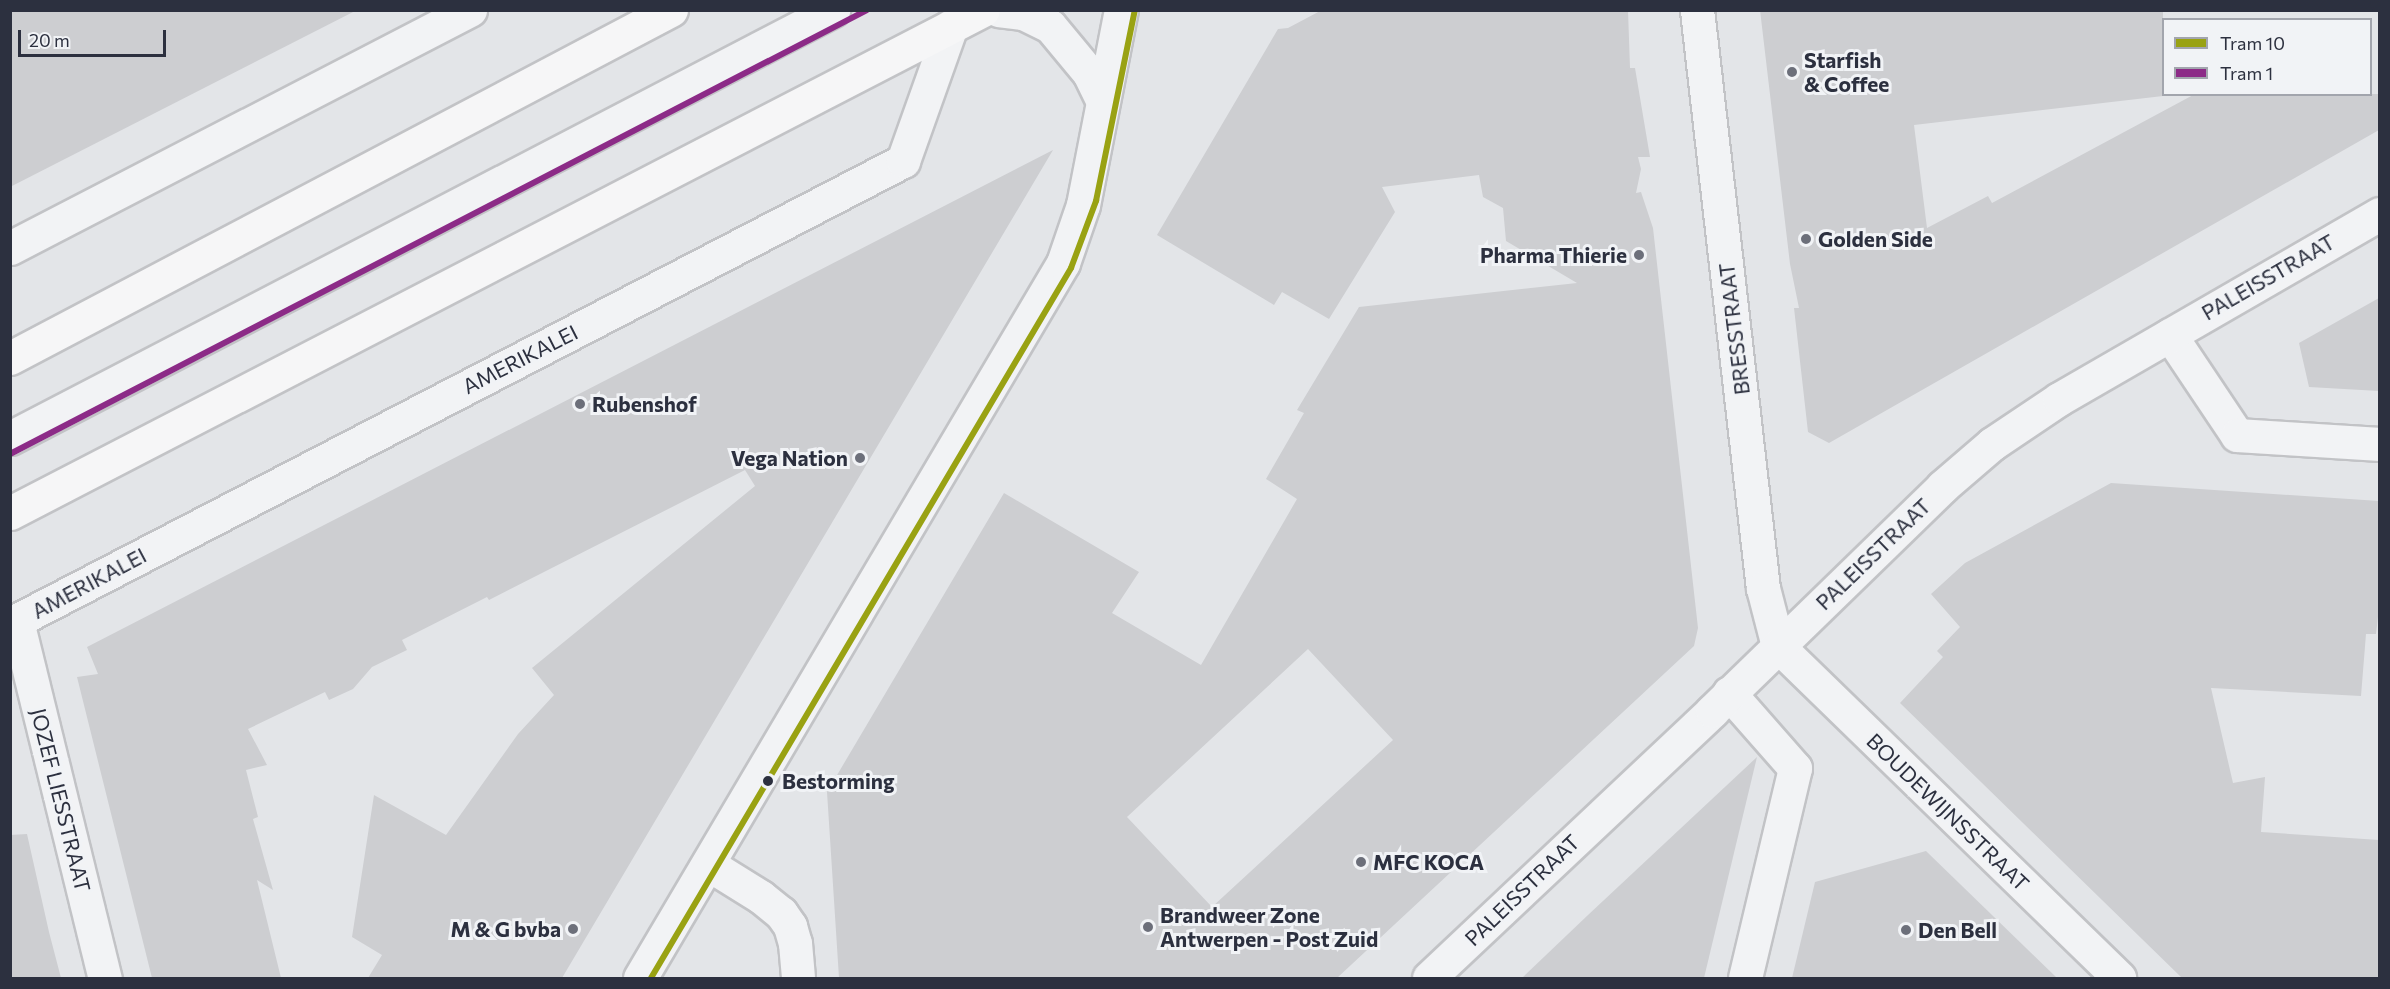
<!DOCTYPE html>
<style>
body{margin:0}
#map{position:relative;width:2390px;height:989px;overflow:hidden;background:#e3e5e8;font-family:Commissioner,sans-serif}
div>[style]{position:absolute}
.building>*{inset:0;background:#cdced1}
.roads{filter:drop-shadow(2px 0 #c2c3c6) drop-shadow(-2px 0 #c2c3c6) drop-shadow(0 2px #c2c3c6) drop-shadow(0 -2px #c2c3c6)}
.minor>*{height:33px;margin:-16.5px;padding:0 16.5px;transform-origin:16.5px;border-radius:16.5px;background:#f2f3f5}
.major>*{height:33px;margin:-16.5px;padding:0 16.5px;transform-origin:16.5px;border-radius:16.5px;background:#f6f6f7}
.tram-1>*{height:6px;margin:-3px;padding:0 3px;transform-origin:3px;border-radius:3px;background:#99a213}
.tram-2>*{height:6px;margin:-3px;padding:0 3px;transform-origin:3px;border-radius:3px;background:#8c2b87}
.dots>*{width:16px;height:16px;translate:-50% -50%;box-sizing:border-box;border:3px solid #f1f3f6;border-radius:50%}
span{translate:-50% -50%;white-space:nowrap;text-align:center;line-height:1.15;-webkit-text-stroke:6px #f1f3f6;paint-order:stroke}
.poi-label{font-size:21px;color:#2c303f;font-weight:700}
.left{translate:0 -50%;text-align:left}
.right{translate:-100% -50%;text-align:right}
.street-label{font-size:21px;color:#2c303f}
.stop-label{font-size:21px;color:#2c303f;font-weight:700}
.frame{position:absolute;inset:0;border:12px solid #2c303f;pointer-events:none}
.legend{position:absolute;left:2162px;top:18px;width:210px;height:78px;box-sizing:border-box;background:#f1f3f6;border:2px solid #a2a5ad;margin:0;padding:8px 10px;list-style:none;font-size:18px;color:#2c303f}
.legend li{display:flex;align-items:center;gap:12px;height:30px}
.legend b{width:30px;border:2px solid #a2a5ad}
.scale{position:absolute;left:18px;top:30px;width:148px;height:27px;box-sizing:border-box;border:3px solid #2c303f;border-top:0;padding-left:8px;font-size:18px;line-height:21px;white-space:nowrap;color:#2c303f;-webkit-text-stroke:4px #f1f3f6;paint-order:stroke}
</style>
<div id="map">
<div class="building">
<div style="clip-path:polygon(10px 10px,357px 10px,10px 187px)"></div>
<div style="clip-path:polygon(evenodd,1322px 10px,1628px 10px,1630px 68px,1635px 68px,1650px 157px,1638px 157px,1641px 169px,1636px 193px,1641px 192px,1653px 228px,1698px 628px,1694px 646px,1337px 978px,839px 978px,827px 792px,1004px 493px,1139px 572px,1112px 613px,1201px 665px,1297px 499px,1266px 479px,1304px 413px,1297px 410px,1359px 307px,1577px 283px,1506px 241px,1503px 208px,1483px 197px,1479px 175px,1382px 187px,1395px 212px,1329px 319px,1282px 292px,1274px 305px,1157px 235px,1278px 29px,1288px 28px,1322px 10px,1308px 649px,1393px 740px,1212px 907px,1127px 817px,1308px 649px)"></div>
<div style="clip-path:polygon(1760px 10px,2163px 10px,2163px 96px,1914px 125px,1927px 228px,1988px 196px,1992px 203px,2195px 94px,2379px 94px,2379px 130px,1829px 443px,1808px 432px,1794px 308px,1799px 308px,1790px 264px)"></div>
<div style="clip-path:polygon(1053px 150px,562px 978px,368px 978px,382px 955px,352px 937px,374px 795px,446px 835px,518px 734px,554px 695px,532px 668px,755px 486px,745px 470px,489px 600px,487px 597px,402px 640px,407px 650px,372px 667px,353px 689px,329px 700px,325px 692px,248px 729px,267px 765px,246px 770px,258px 817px,253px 819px,273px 890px,257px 880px,281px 978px,152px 978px,77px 677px,98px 674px,87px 647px)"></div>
<div style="clip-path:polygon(2379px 298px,2379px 391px,2309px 387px,2299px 343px)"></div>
<div style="clip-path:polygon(2111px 483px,2379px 501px,2379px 608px,2376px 634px,2366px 634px,2361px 696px,2211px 688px,2233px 783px,2265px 777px,2261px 832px,2379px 840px,2379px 978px,2182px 978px,1900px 703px,1943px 657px,1937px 651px,1960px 627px,1931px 594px,1965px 563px)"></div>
<div style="clip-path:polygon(1757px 757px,1704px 978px,1522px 978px,1588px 915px)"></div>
<div style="clip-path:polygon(27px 834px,49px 932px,61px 978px,10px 978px,10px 835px)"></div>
<div style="clip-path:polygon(1926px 851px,2057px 978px,1792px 978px,1815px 882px)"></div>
</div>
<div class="roads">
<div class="minor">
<div style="left:998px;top:10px;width:25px;rotate:7deg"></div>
<div style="left:1023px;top:13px;width:30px;rotate:26deg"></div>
<div style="left:1050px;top:26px;width:61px;rotate:50.3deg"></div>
<div style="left:1089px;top:73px;width:30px;rotate:64deg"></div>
<div style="left:1697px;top:10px;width:582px;rotate:83.49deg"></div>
<div style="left:1763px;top:588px;width:60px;rotate:75.5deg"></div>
<div style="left:10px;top:248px;width:518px;rotate:-27.36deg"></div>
<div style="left:2170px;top:335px;width:120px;rotate:56.2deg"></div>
<div style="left:2237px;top:435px;width:143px;rotate:3.6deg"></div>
<div style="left:10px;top:438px;width:928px;rotate:-27.48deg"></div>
<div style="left:17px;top:621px;width:368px;rotate:76.2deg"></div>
<div style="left:10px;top:624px;width:1006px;rotate:-27.41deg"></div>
<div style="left:903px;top:161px;width:143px;rotate:-70.4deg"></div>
<div style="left:1778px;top:646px;width:476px;rotate:44.2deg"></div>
<div style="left:1729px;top:693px;width:100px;rotate:48.7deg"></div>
<div style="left:1795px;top:768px;width:216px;rotate:103.4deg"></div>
<div style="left:708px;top:864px;width:62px;rotate:31.9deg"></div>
<div style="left:761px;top:897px;width:26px;rotate:39deg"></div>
<div style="left:781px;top:913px;width:16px;rotate:55deg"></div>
<div style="left:790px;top:926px;width:18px;rotate:74deg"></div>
<div style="left:795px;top:943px;width:35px;rotate:85deg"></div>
<div style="left:640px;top:978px;width:831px;rotate:-59.39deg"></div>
<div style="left:1063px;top:263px;width:61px;rotate:-71deg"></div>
<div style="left:1083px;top:205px;width:199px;rotate:-79deg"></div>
<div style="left:1429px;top:978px;width:389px;rotate:-43.3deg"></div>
<div style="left:1712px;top:711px;width:321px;rotate:-44.2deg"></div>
<div style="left:1942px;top:487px;width:66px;rotate:-40.7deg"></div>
<div style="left:1992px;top:444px;width:81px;rotate:-33.9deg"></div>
<div style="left:2059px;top:399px;width:370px;rotate:-30deg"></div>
</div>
<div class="major">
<div style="left:10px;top:358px;width:747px;rotate:-27.77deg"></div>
<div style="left:10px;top:513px;width:1095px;rotate:-27.34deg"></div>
</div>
</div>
<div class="tram-1">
<div style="left:651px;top:978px;width:825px;rotate:-59.39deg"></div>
<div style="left:1071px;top:268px;width:72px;rotate:-69.5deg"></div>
<div style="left:1096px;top:201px;width:195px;rotate:-78.5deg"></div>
</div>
<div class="tram-2">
<div style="left:10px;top:454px;width:965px;rotate:-27.39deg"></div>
</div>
<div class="dots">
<div style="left:1792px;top:72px;background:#6c6f7a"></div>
<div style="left:1806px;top:239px;background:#6c6f7a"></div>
<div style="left:1639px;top:255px;background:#6c6f7a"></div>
<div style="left:580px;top:404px;background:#6c6f7a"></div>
<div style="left:860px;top:458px;background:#6c6f7a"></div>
<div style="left:768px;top:781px;background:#2c303f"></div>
<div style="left:1361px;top:862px;background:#6c6f7a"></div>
<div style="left:1148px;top:927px;background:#6c6f7a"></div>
<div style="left:573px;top:929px;background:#6c6f7a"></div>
<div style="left:1906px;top:930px;background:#6c6f7a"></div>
</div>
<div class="poi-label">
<span class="left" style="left:1804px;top:72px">Starfish<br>&amp; Coffee</span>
<span class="left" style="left:1818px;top:239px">Golden Side</span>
<span class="right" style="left:1627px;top:255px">Pharma Thierie</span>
<span class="left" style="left:592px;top:404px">Rubenshof</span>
<span class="right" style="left:848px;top:458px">Vega Nation</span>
<span class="left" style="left:1373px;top:862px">MFC KOCA</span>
<span class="left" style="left:1160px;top:927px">Brandweer Zone<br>Antwerpen - Post Zuid</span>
<span class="right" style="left:561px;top:929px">M &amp; G bvba</span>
<span class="left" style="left:1918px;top:930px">Den Bell</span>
</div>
<div class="street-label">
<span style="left:2268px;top:277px;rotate:-30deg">PALEISSTRAAT</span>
<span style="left:1734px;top:329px;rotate:-97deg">BRESSTRAAT</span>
<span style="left:520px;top:359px;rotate:-27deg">AMERIKALEI</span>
<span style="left:1873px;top:554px;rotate:-44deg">PALEISSTRAAT</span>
<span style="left:89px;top:583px;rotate:-28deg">AMERIKALEI</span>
<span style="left:61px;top:800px;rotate:76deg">JOZEF LIESSTRAAT</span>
<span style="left:1948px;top:812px;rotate:44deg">BOUDEWIJNSSTRAAT</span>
<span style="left:1522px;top:890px;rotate:-44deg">PALEISSTRAAT</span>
</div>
<div class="stop-label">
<span class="left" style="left:782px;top:781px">Bestorming</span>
</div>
<div class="frame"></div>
<ul class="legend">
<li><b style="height:8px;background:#99a213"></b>Tram 10</li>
<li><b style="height:8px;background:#8c2b87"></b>Tram 1</li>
</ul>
<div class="scale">20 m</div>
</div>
